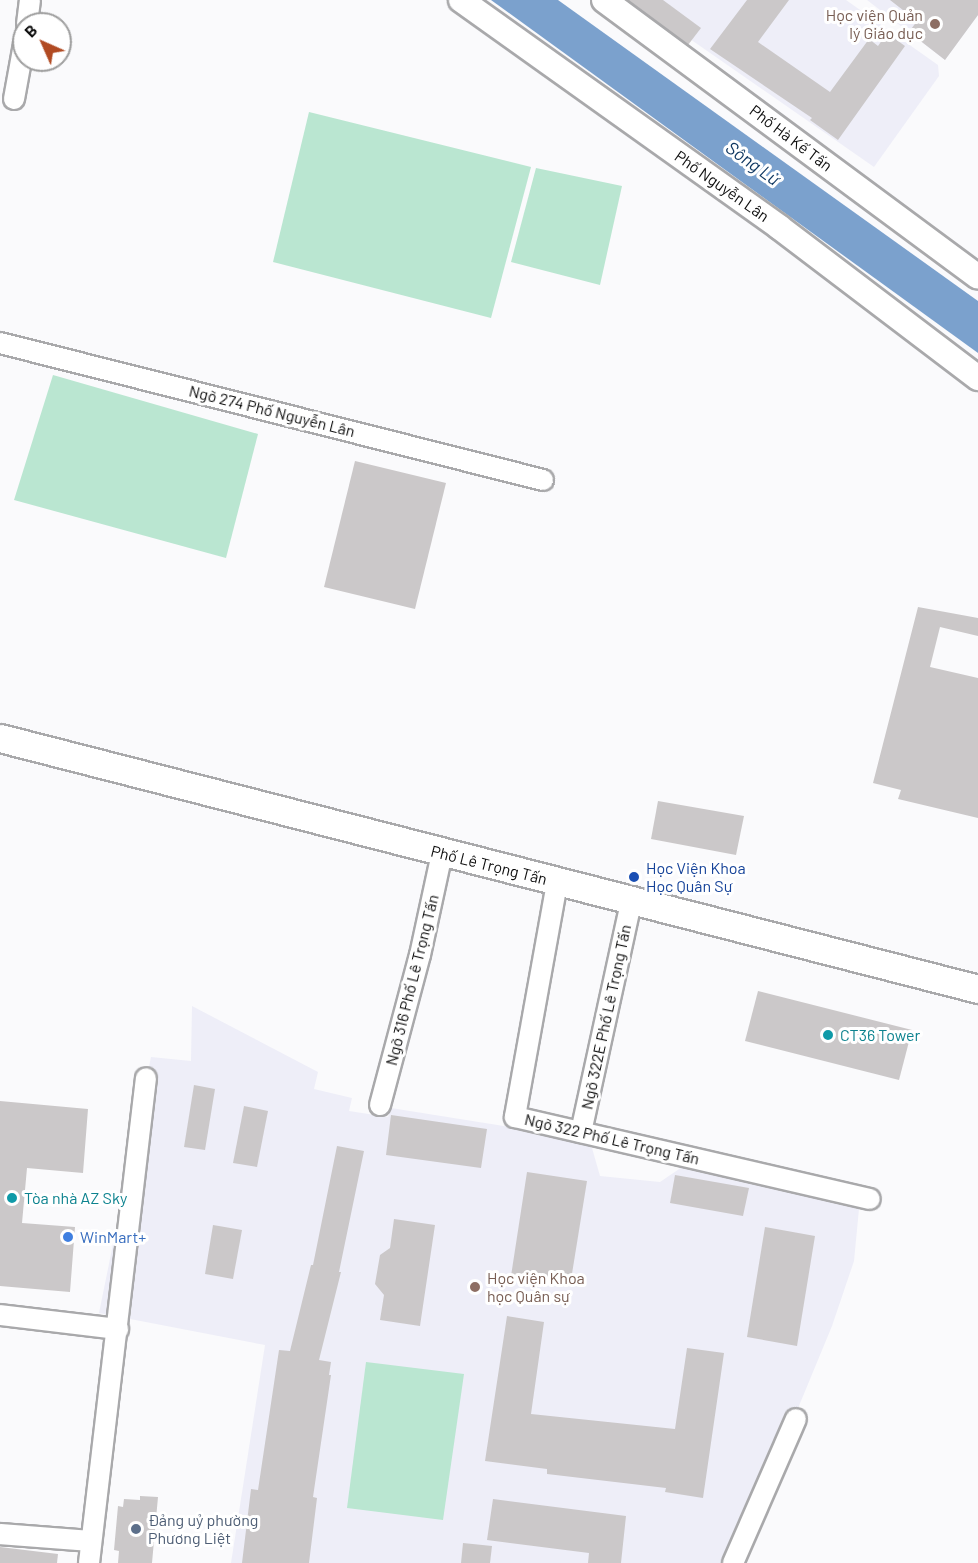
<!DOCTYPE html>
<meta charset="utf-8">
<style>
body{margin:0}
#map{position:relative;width:978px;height:1563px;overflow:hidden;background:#fafafc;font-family:Barlow,sans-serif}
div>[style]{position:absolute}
.built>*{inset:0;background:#eeeef8}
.green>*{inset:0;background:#bae6d1}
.water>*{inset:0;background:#7ba1cd}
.building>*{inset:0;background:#cbc8c9}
.roads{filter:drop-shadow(2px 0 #a9a9ab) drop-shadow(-2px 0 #a9a9ab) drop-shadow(0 2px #a9a9ab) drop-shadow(0 -2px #a9a9ab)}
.minor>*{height:20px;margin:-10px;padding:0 10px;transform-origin:10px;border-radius:10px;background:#fff}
.tertiary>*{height:24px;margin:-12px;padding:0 12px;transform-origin:12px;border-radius:12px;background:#fff}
.secondary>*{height:27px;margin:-13.5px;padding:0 13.5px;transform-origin:13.5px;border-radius:13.5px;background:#fff}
.dots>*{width:16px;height:16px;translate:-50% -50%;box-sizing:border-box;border:3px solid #fff;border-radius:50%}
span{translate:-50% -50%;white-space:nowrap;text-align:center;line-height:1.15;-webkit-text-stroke:6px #fff;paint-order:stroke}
.education-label{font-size:16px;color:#785e54}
.right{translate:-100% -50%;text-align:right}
.left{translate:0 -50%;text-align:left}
.street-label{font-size:16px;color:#0d0d0d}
.transit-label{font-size:16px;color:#164399}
.culture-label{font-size:16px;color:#0d838f}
.shop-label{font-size:16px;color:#366cbe}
.service-label{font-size:16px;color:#4e5e75}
.water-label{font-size:18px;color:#0f3761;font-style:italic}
.north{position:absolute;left:12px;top:12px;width:60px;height:60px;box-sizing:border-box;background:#fff;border:2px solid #9e9e9e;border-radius:50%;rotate:315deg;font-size:16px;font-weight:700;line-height:24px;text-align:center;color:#0d0d0d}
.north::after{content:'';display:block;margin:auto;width:21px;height:27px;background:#b14a22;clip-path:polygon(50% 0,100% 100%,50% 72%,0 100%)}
</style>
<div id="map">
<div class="built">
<div style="clip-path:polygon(634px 0,846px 0,938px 65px,939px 76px,874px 167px)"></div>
<div style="clip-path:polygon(867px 0,978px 0,978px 15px,945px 60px)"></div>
<div style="clip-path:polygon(192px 1006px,318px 1072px,314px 1089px,352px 1098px,349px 1111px,388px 1117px,391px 1108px,578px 1138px,592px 1148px,600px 1176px,660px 1182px,685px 1165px,859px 1209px,854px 1261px,832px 1326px,734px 1563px,231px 1563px,265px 1345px,99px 1313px,151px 1057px,191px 1061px)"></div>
</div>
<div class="green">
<div style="clip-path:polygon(309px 112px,531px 167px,491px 318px,273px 262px)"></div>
<div style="clip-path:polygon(536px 168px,622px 186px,600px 285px,511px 262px)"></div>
<div style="clip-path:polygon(53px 375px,258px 434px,226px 558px,14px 500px)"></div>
<div style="clip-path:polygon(366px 1362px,464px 1374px,443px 1520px,347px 1508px)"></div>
</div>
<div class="water">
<div style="clip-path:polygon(491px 0,558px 0,978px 301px,978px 353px)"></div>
</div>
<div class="building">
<div style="clip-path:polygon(628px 0,663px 0,701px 28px,688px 45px)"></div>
<div style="clip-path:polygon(747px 0,789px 0,758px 42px,830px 92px,869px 39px,878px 46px,887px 33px,905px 46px,838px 140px,810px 120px,812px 118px,710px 49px)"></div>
<div style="clip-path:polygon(890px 0,978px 0,978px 15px,945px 60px,909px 32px,917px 21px)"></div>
<div style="clip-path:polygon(355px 461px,446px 483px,415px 609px,324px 587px)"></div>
<div style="clip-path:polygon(918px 607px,978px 618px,978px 636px,940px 627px,930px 667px,978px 678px,978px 818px,898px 799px,901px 790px,873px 783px)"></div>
<div style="clip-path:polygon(658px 801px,744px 816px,736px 855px,651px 839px)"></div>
<div style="clip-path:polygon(758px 991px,912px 1030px,899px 1080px,745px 1041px)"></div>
<div style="clip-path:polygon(194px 1085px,215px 1089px,205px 1150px,184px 1147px)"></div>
<div style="clip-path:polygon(0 1101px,88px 1109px,83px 1173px,27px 1168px,22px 1223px,75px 1227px,70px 1292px,0 1286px)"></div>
<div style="clip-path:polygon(244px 1106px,268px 1111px,257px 1167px,233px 1163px)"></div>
<div style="clip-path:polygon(391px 1115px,487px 1129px,481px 1168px,386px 1155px)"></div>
<div style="clip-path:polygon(337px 1146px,364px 1151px,339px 1272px,341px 1272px,319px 1360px,331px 1362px,329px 1375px,331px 1375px,313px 1497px,317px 1498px,309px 1563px,242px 1563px,251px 1489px,258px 1490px,279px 1350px,290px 1351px,311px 1265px,313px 1265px)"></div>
<div style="clip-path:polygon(527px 1172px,587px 1181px,570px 1286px,511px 1276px)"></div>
<div style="clip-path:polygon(675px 1175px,749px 1188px,743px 1216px,670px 1203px)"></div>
<div style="clip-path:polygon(394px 1219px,435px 1225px,420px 1326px,380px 1320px,384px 1295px,375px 1284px,380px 1255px,390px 1248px)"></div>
<div style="clip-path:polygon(213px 1225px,242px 1230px,233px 1279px,205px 1274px)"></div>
<div style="clip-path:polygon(765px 1227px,815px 1236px,797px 1346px,747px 1337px)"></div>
<div style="clip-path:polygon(507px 1316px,544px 1322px,531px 1414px,675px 1429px,687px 1348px,724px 1353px,703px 1498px,665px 1492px,666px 1488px,547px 1474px,547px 1469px,485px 1461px)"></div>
<div style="clip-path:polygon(140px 1496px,158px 1497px,152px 1563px,118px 1563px,119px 1551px,114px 1550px,118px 1506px,123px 1507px,124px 1499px,140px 1500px)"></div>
<div style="clip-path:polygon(493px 1499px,626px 1516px,621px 1563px,588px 1563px,589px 1553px,487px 1540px)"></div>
<div style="clip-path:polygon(463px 1543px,492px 1546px,490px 1563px,461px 1563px)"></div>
<div style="clip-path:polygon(0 1547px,58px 1554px,57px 1563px,0 1563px)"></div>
</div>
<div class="roads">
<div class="minor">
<div style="left:27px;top:24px;width:24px;rotate:-83deg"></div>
<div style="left:14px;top:99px;width:56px;rotate:-79.7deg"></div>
<div style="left:0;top:343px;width:560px;rotate:14.16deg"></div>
<div style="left:557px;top:883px;width:238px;rotate:100.2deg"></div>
<div style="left:515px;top:1117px;width:364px;rotate:13deg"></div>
<div style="left:380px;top:1105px;width:155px;rotate:-75.1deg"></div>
<div style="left:420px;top:955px;width:104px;rotate:-77.8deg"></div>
<div style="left:581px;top:1132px;width:235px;rotate:-77.7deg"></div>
<div style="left:0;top:1315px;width:119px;rotate:6.8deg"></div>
<div style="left:0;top:1534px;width:91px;rotate:4.4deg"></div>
<div style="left:89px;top:1563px;width:488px;rotate:-83.3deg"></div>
<div style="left:733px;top:1563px;width:157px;rotate:-66.4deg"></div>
</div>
<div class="tertiary">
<div style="left:461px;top:0;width:391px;rotate:35.5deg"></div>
<div style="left:779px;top:227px;width:250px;rotate:37.2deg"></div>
<div style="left:604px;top:0;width:465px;rotate:36.5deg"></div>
</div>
<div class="secondary">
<div style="left:0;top:738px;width:1010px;rotate:14.39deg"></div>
</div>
</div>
<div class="dots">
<div style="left:935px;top:24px;background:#8d6e63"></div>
<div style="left:634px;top:877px;background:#1a4fb4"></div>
<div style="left:828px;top:1035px;background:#0f9aa8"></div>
<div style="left:12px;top:1198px;background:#0f9aa8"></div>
<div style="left:68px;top:1237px;background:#3f7fe0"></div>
<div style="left:475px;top:1287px;background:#8d6e63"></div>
<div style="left:136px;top:1529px;background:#5c6f8a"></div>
</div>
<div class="education-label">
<span class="right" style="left:923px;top:24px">Học viện Quản<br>lý Giáo dục</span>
<span class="left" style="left:487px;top:1287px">Học viện Khoa<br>học Quân sự</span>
</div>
<div class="street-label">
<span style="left:791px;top:138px;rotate:37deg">Phố Hà Kế Tấn</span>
<span style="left:722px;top:186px;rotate:35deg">Phố Nguyễn Lân</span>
<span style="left:272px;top:411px;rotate:14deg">Ngõ 274 Phố Nguyễn Lân</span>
<span style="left:489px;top:865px;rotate:14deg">Phố Lê Trọng Tấn</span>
<span style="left:412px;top:980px;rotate:-76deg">Ngõ 316 Phố Lê Trọng Tấn</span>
<span style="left:606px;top:1017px;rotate:-78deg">Ngõ 322E Phố Lê Trọng Tấn</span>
<span style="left:612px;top:1139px;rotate:13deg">Ngõ 322 Phố Lê Trọng Tấn</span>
</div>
<div class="transit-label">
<span class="left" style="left:646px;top:877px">Học Viện Khoa<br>Học Quân Sự</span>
</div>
<div class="culture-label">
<span class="left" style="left:840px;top:1035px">CT36 Tower</span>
<span class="left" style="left:24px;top:1198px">Tòa nhà AZ Sky</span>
</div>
<div class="shop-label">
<span class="left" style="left:80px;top:1237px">WinMart+</span>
</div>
<div class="service-label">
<span class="left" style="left:148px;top:1529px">Đảng uỷ phường<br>Phương Liệt</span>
</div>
<div class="water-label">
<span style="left:753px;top:163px;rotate:36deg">Sông Lừ</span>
</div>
<div class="north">B</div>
</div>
